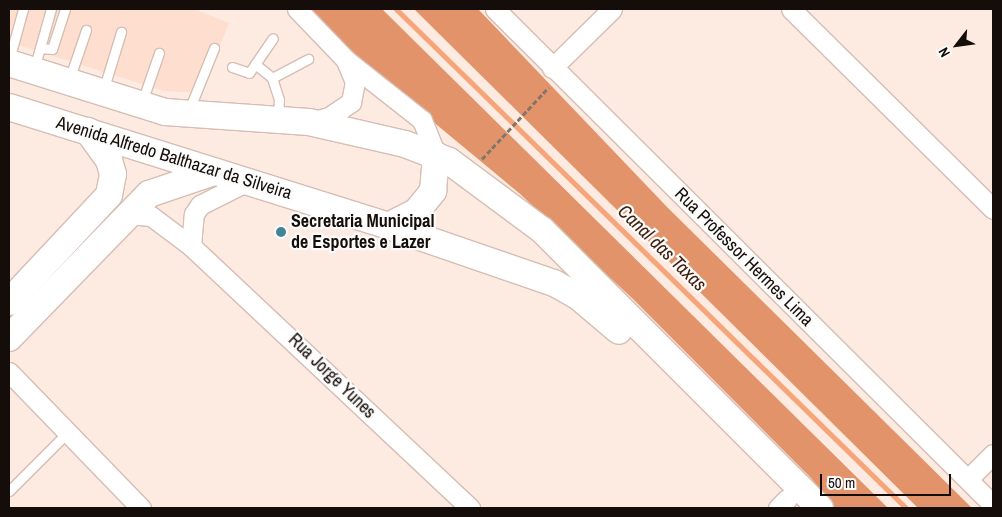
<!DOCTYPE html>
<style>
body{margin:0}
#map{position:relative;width:1002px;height:517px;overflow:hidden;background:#fdeae0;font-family:"Archivo Narrow",sans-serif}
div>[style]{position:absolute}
.built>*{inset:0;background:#fedecf}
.forest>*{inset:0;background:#e29369}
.stream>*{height:5px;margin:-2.5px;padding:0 2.5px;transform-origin:2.5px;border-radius:2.5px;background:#f6a57a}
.path>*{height:3px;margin-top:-1.5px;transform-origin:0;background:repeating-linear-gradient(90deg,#82756e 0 5px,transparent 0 7.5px)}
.roads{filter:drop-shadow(1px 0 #d5beb3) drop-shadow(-1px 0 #d5beb3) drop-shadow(0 1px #d5beb3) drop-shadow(0 -1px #d5beb3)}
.lane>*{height:9px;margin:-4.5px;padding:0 4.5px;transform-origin:4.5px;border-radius:4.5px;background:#fff}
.street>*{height:19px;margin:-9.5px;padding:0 9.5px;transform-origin:9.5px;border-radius:9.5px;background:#fff}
.secondary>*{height:26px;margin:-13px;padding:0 13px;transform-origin:13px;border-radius:13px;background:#fff}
.dots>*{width:14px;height:14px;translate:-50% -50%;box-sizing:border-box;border:2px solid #fbfbfb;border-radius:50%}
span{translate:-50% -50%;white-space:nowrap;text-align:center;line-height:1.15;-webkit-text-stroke:4.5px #fbfbfb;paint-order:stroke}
.street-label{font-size:18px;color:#150d09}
.poi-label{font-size:18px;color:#150d09;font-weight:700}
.left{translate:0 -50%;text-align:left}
.water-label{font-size:19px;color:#40210f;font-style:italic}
.frame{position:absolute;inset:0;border:10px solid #150d09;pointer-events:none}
.north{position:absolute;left:932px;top:20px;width:50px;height:50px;-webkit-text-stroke:4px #fbfbfb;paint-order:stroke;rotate:240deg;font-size:14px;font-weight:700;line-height:20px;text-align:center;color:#150d09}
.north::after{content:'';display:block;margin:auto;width:18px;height:22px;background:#150d09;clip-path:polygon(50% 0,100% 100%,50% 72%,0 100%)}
.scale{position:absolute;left:820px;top:474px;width:131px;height:22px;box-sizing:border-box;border:2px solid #150d09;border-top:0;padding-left:6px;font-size:15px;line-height:18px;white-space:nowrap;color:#150d09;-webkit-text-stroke:4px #fbfbfb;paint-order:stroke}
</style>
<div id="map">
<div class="built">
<div style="clip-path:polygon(9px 9px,194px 9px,229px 23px,201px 93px,164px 91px,9px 42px)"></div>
</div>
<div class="forest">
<div style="clip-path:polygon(310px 9px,382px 9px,888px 508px,835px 508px,811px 478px,633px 299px,519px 193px,355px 57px)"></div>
<div style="clip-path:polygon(414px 9px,478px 9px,668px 208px,972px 508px,918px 508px)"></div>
</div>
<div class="stream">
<div style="left:396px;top:9px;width:714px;rotate:44.38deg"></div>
</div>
<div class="path">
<div style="left:482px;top:159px;width:98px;rotate:-47.1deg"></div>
</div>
<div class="roads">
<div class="lane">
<div style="left:40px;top:48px;width:12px;rotate:5deg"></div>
<div style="left:52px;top:49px;width:42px;rotate:-72deg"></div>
<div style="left:9px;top:60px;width:53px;rotate:-74.6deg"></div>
<div style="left:255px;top:64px;width:22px;rotate:39deg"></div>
<div style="left:272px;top:78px;width:22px;rotate:72deg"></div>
<div style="left:279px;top:99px;width:18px;rotate:93deg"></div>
<div style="left:232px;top:67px;width:18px;rotate:19deg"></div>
<div style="left:249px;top:73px;width:42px;rotate:-55.6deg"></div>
<div style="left:34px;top:69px;width:62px;rotate:-74.2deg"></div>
<div style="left:272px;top:78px;width:41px;rotate:-27.8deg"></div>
<div style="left:69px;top:80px;width:53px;rotate:-71.2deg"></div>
<div style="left:103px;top:91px;width:62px;rotate:-73deg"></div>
<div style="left:142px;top:102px;width:52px;rotate:-70.9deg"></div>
<div style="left:189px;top:110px;width:67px;rotate:-68deg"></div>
<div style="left:9px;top:491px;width:82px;rotate:-45deg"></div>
</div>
<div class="street">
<div style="left:297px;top:9px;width:71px;rotate:46.1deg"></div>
<div style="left:346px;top:60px;width:97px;rotate:38.3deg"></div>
<div style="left:422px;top:120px;width:38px;rotate:68deg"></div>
<div style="left:495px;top:9px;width:703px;rotate:44.88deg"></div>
<div style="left:791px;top:9px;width:284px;rotate:44.7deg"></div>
<div style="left:552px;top:68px;width:84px;rotate:-44.5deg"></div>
<div style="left:311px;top:122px;width:19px;rotate:-16deg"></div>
<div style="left:329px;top:117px;width:27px;rotate:-34deg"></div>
<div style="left:351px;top:102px;width:20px;rotate:-79deg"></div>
<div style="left:355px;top:82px;width:23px;rotate:-113deg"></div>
<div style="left:128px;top:214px;width:23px;rotate:5deg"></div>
<div style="left:151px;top:216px;width:50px;rotate:36.9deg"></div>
<div style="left:191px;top:246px;width:383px;rotate:43.2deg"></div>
<div style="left:191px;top:246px;width:32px;rotate:-85deg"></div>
<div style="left:194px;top:214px;width:11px;rotate:-56deg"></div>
<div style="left:200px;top:205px;width:54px;rotate:-26.6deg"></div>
<div style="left:9px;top:372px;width:190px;rotate:45.9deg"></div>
<div style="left:968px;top:479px;width:35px;rotate:-45deg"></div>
<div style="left:778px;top:508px;width:13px;rotate:-45deg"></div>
</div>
<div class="secondary">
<div style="left:9px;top:63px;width:164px;rotate:17.4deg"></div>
<div style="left:165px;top:112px;width:144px;rotate:4deg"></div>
<div style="left:309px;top:122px;width:98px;rotate:12.9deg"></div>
<div style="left:405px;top:144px;width:47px;rotate:21.1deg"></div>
<div style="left:449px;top:161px;width:116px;rotate:36.6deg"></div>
<div style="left:542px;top:230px;width:393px;rotate:45deg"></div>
<div style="left:9px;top:107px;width:397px;rotate:17.4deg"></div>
<div style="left:388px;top:226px;width:176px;rotate:19deg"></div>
<div style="left:554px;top:283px;width:29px;rotate:29deg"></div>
<div style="left:579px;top:297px;width:52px;rotate:40.4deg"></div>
<div style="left:388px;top:226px;width:33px;rotate:-27deg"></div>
<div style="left:417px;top:211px;width:26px;rotate:-51deg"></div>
<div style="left:433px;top:191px;width:36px;rotate:-85deg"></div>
<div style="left:9px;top:302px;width:146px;rotate:-46.9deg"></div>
<div style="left:109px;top:195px;width:21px;rotate:-79deg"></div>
<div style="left:113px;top:174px;width:15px;rotate:-106deg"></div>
<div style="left:109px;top:160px;width:36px;rotate:-126deg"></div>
<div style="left:9px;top:338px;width:201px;rotate:-45.8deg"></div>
<div style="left:149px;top:194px;width:69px;rotate:-18.7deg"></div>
</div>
</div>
<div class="dots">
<div style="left:281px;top:232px;background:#448398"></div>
</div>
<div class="street-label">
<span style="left:174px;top:158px;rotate:17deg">Avenida Alfredo Balthazar da Silveira</span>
<span style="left:744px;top:257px;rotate:45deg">Rua Professor Hermes Lima</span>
<span style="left:332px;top:376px;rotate:44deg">Rua Jorge Yunes</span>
</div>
<div class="poi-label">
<span class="left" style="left:291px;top:232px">Secretaria Municipal<br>de Esportes e Lazer</span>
</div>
<div class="water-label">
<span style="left:662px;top:248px;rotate:44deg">Canal das Taxas</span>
</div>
<div class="frame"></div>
<div class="north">N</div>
<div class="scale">50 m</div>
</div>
